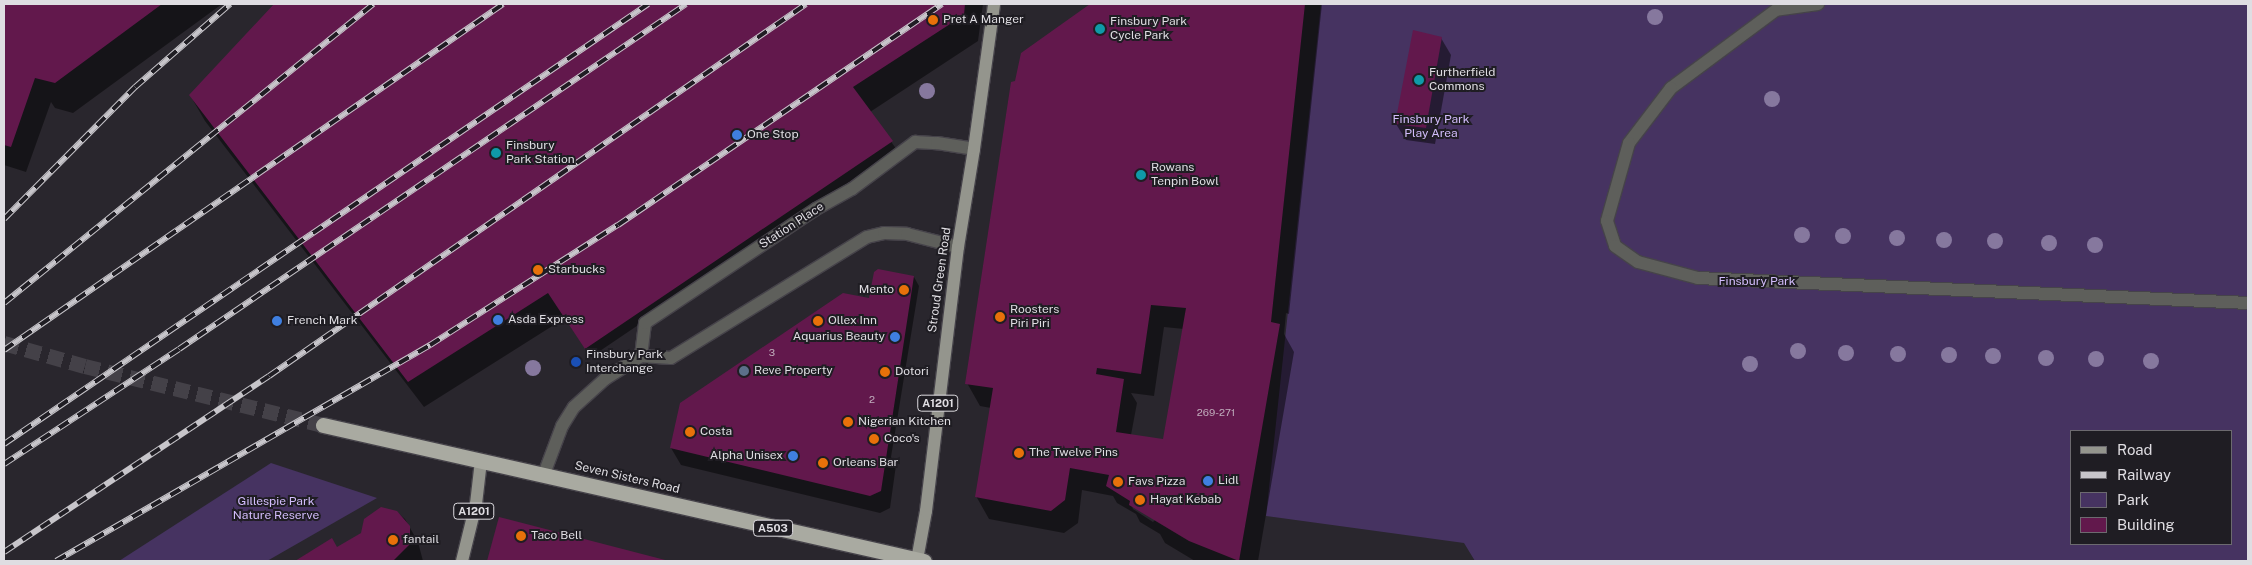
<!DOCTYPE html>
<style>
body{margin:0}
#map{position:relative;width:2252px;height:565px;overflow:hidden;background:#29262d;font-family:"Public Sans",sans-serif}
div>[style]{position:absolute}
.green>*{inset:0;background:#463361}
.shadow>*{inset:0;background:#0007}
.building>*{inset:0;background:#62184c}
.highway-tunnel>*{height:15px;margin-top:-7.5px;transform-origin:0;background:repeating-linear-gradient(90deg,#444148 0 15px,transparent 0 23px)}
.roads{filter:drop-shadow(1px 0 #46434a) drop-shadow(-1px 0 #46434a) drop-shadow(0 1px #46434a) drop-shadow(0 -1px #46434a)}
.minor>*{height:12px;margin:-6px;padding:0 6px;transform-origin:6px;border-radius:6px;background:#5e5f5b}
.major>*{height:12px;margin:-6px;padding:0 6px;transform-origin:6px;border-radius:6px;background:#94958d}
.highway>*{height:15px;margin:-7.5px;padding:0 7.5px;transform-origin:7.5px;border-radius:7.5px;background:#a9aaa1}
.rail>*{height:5.5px;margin-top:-2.75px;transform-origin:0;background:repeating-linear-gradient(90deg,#1f1d23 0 11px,#c7c5ca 0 22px);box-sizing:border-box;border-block:1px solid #c7c5ca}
.trees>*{width:16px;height:16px;margin:-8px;border-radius:50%;background:#86789e}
.dots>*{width:14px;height:14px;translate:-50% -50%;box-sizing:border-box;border:2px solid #1f1d23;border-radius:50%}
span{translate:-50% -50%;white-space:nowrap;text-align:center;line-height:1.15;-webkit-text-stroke:4px #1f1d23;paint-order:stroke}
.number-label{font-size:10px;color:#c0acbc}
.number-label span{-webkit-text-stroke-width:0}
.shield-label span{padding:1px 4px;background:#1f1d23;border:1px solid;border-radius:4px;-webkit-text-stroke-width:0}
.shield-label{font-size:11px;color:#dfdde2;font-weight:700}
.poi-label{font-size:12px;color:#dfdde2}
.left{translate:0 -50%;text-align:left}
.right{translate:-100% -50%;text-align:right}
.park-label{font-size:12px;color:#d2bcfb}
.street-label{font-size:12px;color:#dfdde2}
.frame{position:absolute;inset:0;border:5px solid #dfdde2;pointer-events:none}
.legend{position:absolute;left:2070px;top:430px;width:162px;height:115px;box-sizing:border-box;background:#1f1d23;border:1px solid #6c6a6f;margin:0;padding:6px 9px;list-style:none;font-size:15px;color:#dfdde2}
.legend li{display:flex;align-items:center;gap:10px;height:25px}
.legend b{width:25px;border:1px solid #6c6a6f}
</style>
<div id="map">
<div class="green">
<div style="clip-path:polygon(evenodd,1321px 4px,2248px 4px,2248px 561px,1475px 561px,1464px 543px,1266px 516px,1321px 4px,2071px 431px,2231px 431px,2231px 544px,2071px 544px,2071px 431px)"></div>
<div style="clip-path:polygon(271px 463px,377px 498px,267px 561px,119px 561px)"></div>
</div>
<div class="shadow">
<div style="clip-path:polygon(4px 4px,222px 4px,73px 113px,55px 108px,51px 102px,26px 172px,4px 165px)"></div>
<div style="clip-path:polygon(276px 4px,983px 4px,978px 41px,870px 112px,897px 150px,591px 357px,565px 318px,424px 407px,205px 121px,190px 95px)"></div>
<div style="clip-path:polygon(evenodd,1092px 4px,1322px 4px,1289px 314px,1286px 313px,1284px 334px,1294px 352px,1258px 561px,1195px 561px,1165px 543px,1160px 534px,1140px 522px,1136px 514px,1117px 503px,1113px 496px,1082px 490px,1078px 523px,1064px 533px,989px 519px,976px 496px,991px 408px,980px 406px,967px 383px,1022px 54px,1092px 4px,1164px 327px,1184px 329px,1164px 440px,1131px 435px,1137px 403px,1131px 393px,1154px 396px,1164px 327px,1092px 4px,1131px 504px,1155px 520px,1153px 522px,1133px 509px,1131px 504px)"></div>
<div style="clip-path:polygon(1441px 38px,1451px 55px,1435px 144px,1406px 140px,1396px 124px)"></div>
<div style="clip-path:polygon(914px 277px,919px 286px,891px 457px,896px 465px,890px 508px,880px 513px,681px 465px,671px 448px,870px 300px)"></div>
<div style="clip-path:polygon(397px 512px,405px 519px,418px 542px,423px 561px,298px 561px,308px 553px,337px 548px)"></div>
<div style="clip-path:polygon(500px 518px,665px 561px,489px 561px)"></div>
</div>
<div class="building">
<div style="clip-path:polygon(4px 4px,162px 4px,55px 83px,35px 78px,11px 147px,4px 145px)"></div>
<div style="clip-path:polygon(274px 4px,965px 4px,964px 15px,853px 87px,893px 141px,585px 349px,548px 293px,408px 382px,189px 95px)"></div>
<div style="clip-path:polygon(evenodd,1090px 4px,1305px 4px,1271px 322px,1280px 324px,1239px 561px,1189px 541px,1129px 505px,1130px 501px,1106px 486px,1109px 475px,1070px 468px,1065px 500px,1051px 511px,975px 497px,993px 388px,965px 384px,1011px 82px,1015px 81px,1021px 53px,1090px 4px,1151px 305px,1186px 308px,1163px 439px,1116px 432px,1124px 379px,1096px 374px,1097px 368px,1141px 374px,1151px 305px)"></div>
<div style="clip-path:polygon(1413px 30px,1442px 37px,1426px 128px,1395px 124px)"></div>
<div style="clip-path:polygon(878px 269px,914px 276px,881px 491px,870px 496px,670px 448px,680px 403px,843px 293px,869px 298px,874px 272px)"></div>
<div style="clip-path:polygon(381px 507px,397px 511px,410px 526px,410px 544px,393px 561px,295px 561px,332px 538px,337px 547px,361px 533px,364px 519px)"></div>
<div style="clip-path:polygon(499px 517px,669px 561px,487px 561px)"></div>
</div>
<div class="highway-tunnel">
<div style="left:4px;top:343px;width:84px;rotate:15.9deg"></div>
<div style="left:85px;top:366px;width:245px;rotate:13.9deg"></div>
</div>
<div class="roads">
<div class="minor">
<div style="left:1818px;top:4px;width:42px;rotate:171.9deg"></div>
<div style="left:1776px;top:10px;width:131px;rotate:143.4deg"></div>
<div style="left:1671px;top:88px;width:69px;rotate:127.4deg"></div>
<div style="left:1629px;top:143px;width:81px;rotate:105.8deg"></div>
<div style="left:1607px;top:221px;width:26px;rotate:72deg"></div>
<div style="left:1615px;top:246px;width:28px;rotate:35deg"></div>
<div style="left:1638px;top:262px;width:62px;rotate:14.9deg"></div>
<div style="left:1698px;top:278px;width:551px;rotate:2.6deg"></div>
<div style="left:641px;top:356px;width:33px;rotate:-83deg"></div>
<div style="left:645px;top:323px;width:206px;rotate:-33.7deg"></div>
<div style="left:816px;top:209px;width:41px;rotate:-29.1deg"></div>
<div style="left:852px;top:189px;width:79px;rotate:-36.7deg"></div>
<div style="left:915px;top:142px;width:22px;rotate:3deg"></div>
<div style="left:937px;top:143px;width:37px;rotate:9deg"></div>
<div style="left:544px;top:474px;width:51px;rotate:-69.4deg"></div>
<div style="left:562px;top:426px;width:22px;rotate:-58deg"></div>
<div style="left:574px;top:407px;width:42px;rotate:-42.1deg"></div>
<div style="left:605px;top:379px;width:43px;rotate:-32.6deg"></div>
<div style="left:641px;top:356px;width:30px;rotate:4deg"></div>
<div style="left:671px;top:358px;width:230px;rotate:-31.7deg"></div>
<div style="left:867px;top:237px;width:17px;rotate:-13deg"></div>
<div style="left:884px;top:233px;width:23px;rotate:2deg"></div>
<div style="left:907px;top:234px;width:53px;rotate:14.3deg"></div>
</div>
<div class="major">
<div style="left:917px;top:560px;width:50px;rotate:-79.6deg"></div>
<div style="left:926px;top:511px;width:266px;rotate:-83.1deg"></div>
<div style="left:958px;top:247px;width:99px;rotate:-80.7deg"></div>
<div style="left:974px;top:149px;width:146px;rotate:-82.1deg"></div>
<div style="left:462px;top:561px;width:59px;rotate:-76.2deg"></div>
<div style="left:476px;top:504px;width:43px;rotate:-83.4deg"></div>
</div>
<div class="highway">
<div style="left:323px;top:425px;width:616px;rotate:12.75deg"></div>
</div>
</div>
<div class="rail">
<div style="left:4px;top:219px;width:186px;rotate:-45.2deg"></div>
<div style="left:135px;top:87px;width:126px;rotate:-41.1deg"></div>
<div style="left:4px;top:303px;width:475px;rotate:-39deg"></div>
<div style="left:4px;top:350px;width:607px;rotate:-34.74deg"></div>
<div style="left:4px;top:444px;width:780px;rotate:-34.34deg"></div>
<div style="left:4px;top:464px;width:209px;rotate:-33.3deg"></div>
<div style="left:179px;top:349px;width:613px;rotate:-34.23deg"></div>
<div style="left:4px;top:552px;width:318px;rotate:-33.6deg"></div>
<div style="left:269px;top:376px;width:653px;rotate:-34.71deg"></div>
<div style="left:56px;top:561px;width:432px;rotate:-30deg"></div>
<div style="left:430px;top:345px;width:223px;rotate:-32.6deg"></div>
<div style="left:618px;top:225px;width:392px;rotate:-34.3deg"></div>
</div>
<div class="trees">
<div style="left:1655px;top:17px"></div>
<div style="left:927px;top:91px"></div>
<div style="left:1772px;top:99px"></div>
<div style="left:1802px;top:235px"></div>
<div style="left:1843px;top:236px"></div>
<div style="left:1897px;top:238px"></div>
<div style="left:1944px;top:240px"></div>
<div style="left:1995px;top:241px"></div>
<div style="left:2049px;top:243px"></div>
<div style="left:2095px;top:245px"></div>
<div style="left:1798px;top:351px"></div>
<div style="left:1846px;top:353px"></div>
<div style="left:1898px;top:354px"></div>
<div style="left:1949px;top:355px"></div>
<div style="left:1993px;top:356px"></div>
<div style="left:2046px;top:358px"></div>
<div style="left:2096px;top:359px"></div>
<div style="left:2151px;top:361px"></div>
<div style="left:1750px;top:364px"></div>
<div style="left:533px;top:368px"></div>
</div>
<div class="dots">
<div style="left:933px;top:20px;background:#e8710a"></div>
<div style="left:1100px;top:29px;background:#0f9aa8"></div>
<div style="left:1419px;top:80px;background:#0f9aa8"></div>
<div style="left:737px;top:135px;background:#3f7fe0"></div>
<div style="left:496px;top:153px;background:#0f9aa8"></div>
<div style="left:1141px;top:175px;background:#0f9aa8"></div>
<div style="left:538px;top:270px;background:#e8710a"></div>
<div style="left:904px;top:290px;background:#e8710a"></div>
<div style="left:1000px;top:317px;background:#e8710a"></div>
<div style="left:498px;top:320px;background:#3f7fe0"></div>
<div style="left:277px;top:321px;background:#3f7fe0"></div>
<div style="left:818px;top:321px;background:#e8710a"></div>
<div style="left:895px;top:337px;background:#3f7fe0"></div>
<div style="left:576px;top:362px;background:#1a4fb4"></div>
<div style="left:744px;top:371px;background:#5c6f8a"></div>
<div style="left:885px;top:372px;background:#e8710a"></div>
<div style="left:848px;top:422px;background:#e8710a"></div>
<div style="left:690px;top:432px;background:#e8710a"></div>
<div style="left:874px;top:439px;background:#e8710a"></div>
<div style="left:1019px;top:453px;background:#e8710a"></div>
<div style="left:793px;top:456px;background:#3f7fe0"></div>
<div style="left:823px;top:463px;background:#e8710a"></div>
<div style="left:1208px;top:481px;background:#3f7fe0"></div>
<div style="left:1118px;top:482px;background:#e8710a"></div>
<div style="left:1140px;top:500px;background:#e8710a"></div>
<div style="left:521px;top:536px;background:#e8710a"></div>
<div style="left:393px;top:540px;background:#e8710a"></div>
</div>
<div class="number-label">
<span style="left:772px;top:353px">3</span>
<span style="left:872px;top:400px">2</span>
<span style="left:1216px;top:413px">269-271</span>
</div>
<div class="shield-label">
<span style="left:938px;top:403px">A1201</span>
<span style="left:474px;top:511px">A1201</span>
<span style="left:773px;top:528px">A503</span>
</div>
<div class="poi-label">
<span class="left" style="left:943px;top:20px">Pret A Manger</span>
<span class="left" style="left:1110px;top:29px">Finsbury Park<br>Cycle Park</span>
<span class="left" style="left:1429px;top:80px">Furtherfield<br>Commons</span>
<span class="left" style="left:747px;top:135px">One Stop</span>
<span class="left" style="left:506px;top:153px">Finsbury<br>Park Station</span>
<span class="left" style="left:1151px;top:175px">Rowans<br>Tenpin Bowl</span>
<span class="left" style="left:548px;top:270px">Starbucks</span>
<span class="right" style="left:894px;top:290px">Mento</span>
<span class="left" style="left:1010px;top:317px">Roosters<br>Piri Piri</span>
<span class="left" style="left:508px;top:320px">Asda Express</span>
<span class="left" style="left:287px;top:321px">French Mark</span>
<span class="left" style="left:828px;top:321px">Ollex Inn</span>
<span class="right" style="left:885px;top:337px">Aquarius Beauty</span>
<span class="left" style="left:586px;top:362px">Finsbury Park<br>Interchange</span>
<span class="left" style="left:754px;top:371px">Reve Property</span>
<span class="left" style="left:895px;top:372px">Dotori</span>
<span class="left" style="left:858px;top:422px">Nigerian Kitchen</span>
<span class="left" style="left:700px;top:432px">Costa</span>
<span class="left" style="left:884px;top:439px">Coco's</span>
<span class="left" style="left:1029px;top:453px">The Twelve Pins</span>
<span class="right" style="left:783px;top:456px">Alpha Unisex</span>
<span class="left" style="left:833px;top:463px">Orleans Bar</span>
<span class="left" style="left:1218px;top:481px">Lidl</span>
<span class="left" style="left:1128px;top:482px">Favs Pizza</span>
<span class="left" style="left:1150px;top:500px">Hayat Kebab</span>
<span class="left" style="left:531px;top:536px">Taco Bell</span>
<span class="left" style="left:403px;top:540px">fantail</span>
</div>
<div class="park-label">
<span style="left:1431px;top:127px">Finsbury Park<br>Play Area</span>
<span style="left:1757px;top:282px">Finsbury Park</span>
<span style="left:276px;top:509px">Gillespie Park<br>Nature Reserve</span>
</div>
<div class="street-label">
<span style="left:792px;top:226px;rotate:-33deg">Station Place</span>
<span style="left:940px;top:280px;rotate:-82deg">Stroud Green Road</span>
<span style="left:627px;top:478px;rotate:13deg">Seven Sisters Road</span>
</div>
<div class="frame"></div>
<ul class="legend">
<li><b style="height:6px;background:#94958d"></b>Road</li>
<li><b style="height:6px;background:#c7c5ca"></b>Railway</li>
<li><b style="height:14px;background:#463361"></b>Park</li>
<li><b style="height:14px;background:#62184c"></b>Building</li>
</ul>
</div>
